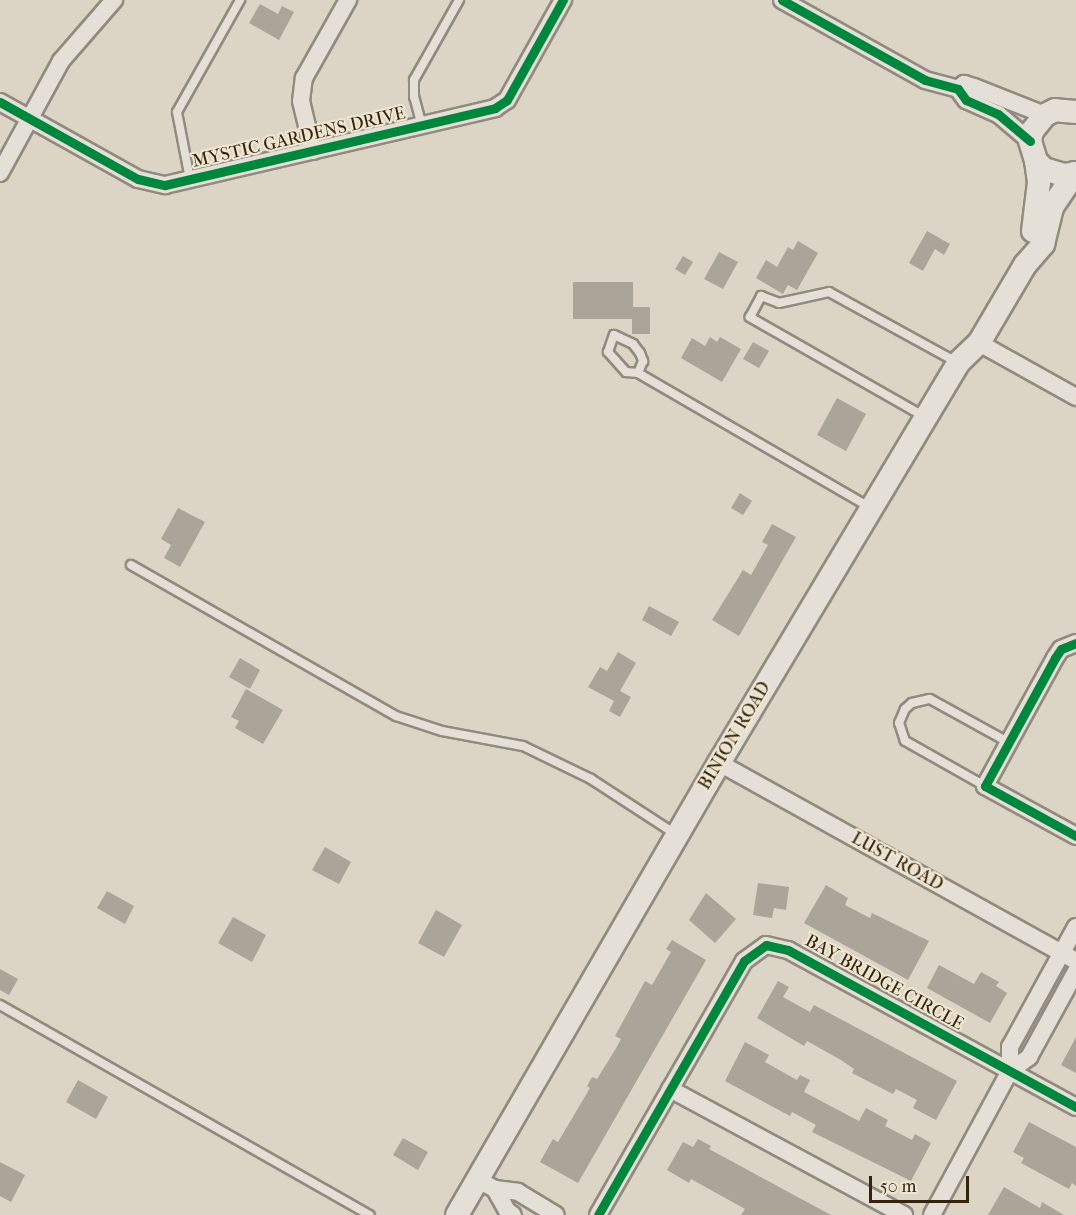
<!DOCTYPE html>
<style>
body{margin:0}
#map{position:relative;width:1076px;height:1215px;overflow:hidden;background:#dcd4c4;font-family:"IM FELL French Canon",serif}
div>[style]{position:absolute}
.building>*{inset:0;background:#aba599}
.roads{filter:drop-shadow(2px 0 #918a7e) drop-shadow(-2px 0 #918a7e) drop-shadow(0 2px #918a7e) drop-shadow(0 -2px #918a7e)}
.service>*{height:8px;margin:-4px;padding:0 4px;transform-origin:4px;border-radius:4px;background:#e4e0d8}
.minor>*{height:16px;margin:-8px;padding:0 8px;transform-origin:8px;border-radius:8px;background:#e4e0d8}
.secondary>*{height:22px;margin:-11px;padding:0 11px;transform-origin:11px;border-radius:11px;background:#e4e0d8}
.cycleway>*{height:9px;margin:-4.5px;padding:0 4.5px;transform-origin:4.5px;border-radius:4.5px;background:#00873e}
span{translate:-50% -50%;white-space:nowrap;text-align:center;line-height:1.15;-webkit-text-stroke:4.5px #efe6d2;paint-order:stroke}
.street-label{font-size:18px;color:#34230d}
.scale{position:absolute;left:869px;top:1176px;width:100px;height:27px;box-sizing:border-box;border:3px solid #34230d;border-top:0;padding-left:8px;font-size:18px;line-height:21px;white-space:nowrap;color:#34230d;-webkit-text-stroke:4px #efe6d2;paint-order:stroke}
</style>
<div id="map">
<div class="building">
<div style="clip-path:polygon(260px 4px,278px 14px,282px 6px,294px 12px,279px 40px,249px 23px)"></div>
<div style="clip-path:polygon(927px 231px,950px 244px,944px 255px,935px 249px,923px 271px,909px 263px)"></div>
<div style="clip-path:polygon(798px 241px,818px 253px,797px 290px,788px 285px,783px 294px,756px 278px,766px 260px,777px 267px,788px 247px,793px 250px)"></div>
<div style="clip-path:polygon(719px 252px,738px 262px,723px 289px,704px 279px)"></div>
<div style="clip-path:polygon(683px 256px,693px 262px,685px 275px,675px 269px)"></div>
<div style="clip-path:polygon(573px 282px,633px 282px,633px 307px,650px 307px,650px 334px,632px 334px,632px 319px,573px 319px)"></div>
<div style="clip-path:polygon(710px 337px,717px 342px,720px 337px,741px 349px,722px 382px,681px 358px,692px 338px,705px 346px)"></div>
<div style="clip-path:polygon(753px 342px,769px 351px,759px 368px,743px 359px)"></div>
<div style="clip-path:polygon(837px 398px,866px 414px,846px 451px,817px 435px)"></div>
<div style="clip-path:polygon(740px 493px,752px 501px,743px 515px,731px 508px)"></div>
<div style="clip-path:polygon(178px 508px,205px 522px,180px 567px,164px 558px,171px 545px,161px 539px)"></div>
<div style="clip-path:polygon(772px 524px,796px 537px,739px 636px,712px 620px,743px 570px,751px 575px,768px 545px,762px 542px)"></div>
<div style="clip-path:polygon(649px 606px,679px 622px,671px 636px,642px 620px)"></div>
<div style="clip-path:polygon(618px 652px,636px 663px,620px 691px,631px 697px,620px 717px,609px 711px,614px 701px,588px 687px,600px 667px,607px 671px)"></div>
<div style="clip-path:polygon(240px 658px,260px 670px,250px 689px,229px 677px)"></div>
<div style="clip-path:polygon(246px 689px,283px 710px,263px 744px,235px 728px,239px 721px,231px 717px)"></div>
<div style="clip-path:polygon(325px 847px,351px 862px,339px 884px,312px 870px)"></div>
<div style="clip-path:polygon(758px 883px,789px 887px,786px 910px,774px 908px,772px 918px,753px 915px)"></div>
<div style="clip-path:polygon(826px 885px,848px 898px,845px 905px,870px 918px,872px 913px,929px 941px,908px 980px,804px 923px)"></div>
<div style="clip-path:polygon(107px 891px,134px 906px,125px 924px,97px 908px)"></div>
<div style="clip-path:polygon(706px 893px,736px 919px,715px 943px,689px 920px)"></div>
<div style="clip-path:polygon(436px 910px,462px 925px,444px 957px,418px 943px)"></div>
<div style="clip-path:polygon(233px 917px,266px 935px,252px 962px,218px 943px)"></div>
<div style="clip-path:polygon(672px 940px,706px 960px,578px 1183px,540px 1162px,553px 1139px,558px 1142px,590px 1088px,587px 1086px,592px 1077px,597px 1079px,615px 1050px,621px 1039px,615px 1036px,645px 981px,652px 985px,671px 952px,666px 949px)"></div>
<div style="clip-path:polygon(939px 965px,974px 984px,981px 972px,999px 982px,996px 986px,1007px 993px,990px 1023px,927px 988px)"></div>
<div style="clip-path:polygon(0 969px,18px 979px,9px 995px,0 990px)"></div>
<div style="clip-path:polygon(778px 981px,789px 987px,783px 997px,810px 1012px,814px 1005px,957px 1081px,936px 1120px,913px 1108px,917px 1100px,896px 1089px,893px 1094px,852px 1073px,854px 1069px,841px 1060px,807px 1041px,804px 1046px,757px 1018px)"></div>
<div style="clip-path:polygon(1076px 1037px,1076px 1073px,1061px 1065px)"></div>
<div style="clip-path:polygon(745px 1042px,769px 1055px,765px 1062px,797px 1080px,800px 1075px,810px 1080px,804px 1092px,859px 1121px,866px 1108px,888px 1120px,885px 1126px,912px 1140px,915px 1134px,931px 1143px,911px 1181px,812px 1132px,816px 1125px,792px 1112px,790px 1116px,725px 1081px)"></div>
<div style="clip-path:polygon(78px 1080px,108px 1097px,96px 1119px,66px 1102px)"></div>
<div style="clip-path:polygon(1029px 1122px,1076px 1147px,1076px 1186px,1072px 1183px,1069px 1189px,1021px 1163px,1024px 1158px,1013px 1152px)"></div>
<div style="clip-path:polygon(403px 1138px,428px 1152px,418px 1170px,393px 1155px)"></div>
<div style="clip-path:polygon(698px 1139px,711px 1146px,709px 1149px,831px 1215px,741px 1215px,745px 1209px,691px 1179px,689px 1183px,667px 1170px,683px 1142px,693px 1147px)"></div>
<div style="clip-path:polygon(0 1162px,25px 1175px,11px 1202px,0 1196px)"></div>
<div style="clip-path:polygon(1004px 1187px,1040px 1208px,1042px 1202px,1064px 1215px,988px 1215px)"></div>
</div>
<div class="roads">
<div class="service">
<div style="left:422px;top:126px;width:30px;rotate:-105deg"></div>
<div style="left:414px;top:97px;width:17px;rotate:-90deg"></div>
<div style="left:414px;top:80px;width:92px;rotate:-60.6deg"></div>
<div style="left:190px;top:179px;width:68px;rotate:-101deg"></div>
<div style="left:177px;top:112px;width:129px;rotate:-60.6deg"></div>
<div style="left:638px;top:373px;width:12px;rotate:-175deg"></div>
<div style="left:626px;top:372px;width:27px;rotate:-132deg"></div>
<div style="left:608px;top:352px;width:18px;rotate:-71deg"></div>
<div style="left:614px;top:335px;width:21px;rotate:25deg"></div>
<div style="left:633px;top:344px;width:11px;rotate:52deg"></div>
<div style="left:640px;top:353px;width:9px;rotate:69deg"></div>
<div style="left:643px;top:361px;width:13px;rotate:113deg"></div>
<div style="left:638px;top:373px;width:269px;rotate:30.1deg"></div>
<div style="left:925px;top:417px;width:202px;rotate:-150.3deg"></div>
<div style="left:750px;top:317px;width:24px;rotate:-62deg"></div>
<div style="left:761px;top:296px;width:19px;rotate:21deg"></div>
<div style="left:779px;top:303px;width:51px;rotate:-12.4deg"></div>
<div style="left:829px;top:292px;width:147px;rotate:28.8deg"></div>
<div style="left:131px;top:565px;width:305px;rotate:29.7deg"></div>
<div style="left:396px;top:716px;width:48px;rotate:18.1deg"></div>
<div style="left:442px;top:731px;width:82px;rotate:10.5deg"></div>
<div style="left:523px;top:746px;width:76px;rotate:25.9deg"></div>
<div style="left:591px;top:779px;width:103px;rotate:33.1deg"></div>
<div style="left:985px;top:786px;width:92px;rotate:-150.6deg"></div>
<div style="left:905px;top:741px;width:19px;rotate:-108deg"></div>
<div style="left:899px;top:723px;width:15px;rotate:-67deg"></div>
<div style="left:905px;top:709px;width:9px;rotate:-41deg"></div>
<div style="left:912px;top:703px;width:18px;rotate:-13deg"></div>
<div style="left:930px;top:699px;width:89px;rotate:28.9deg"></div>
<div style="left:0;top:1005px;width:425px;rotate:29.6deg"></div>
</div>
<div class="minor">
<div style="left:782px;top:0;width:164px;rotate:29.2deg"></div>
<div style="left:925px;top:80px;width:34px;rotate:15deg"></div>
<div style="left:958px;top:89px;width:14px;rotate:54deg"></div>
<div style="left:966px;top:100px;width:35px;rotate:24deg"></div>
<div style="left:998px;top:114px;width:42px;rotate:40.2deg"></div>
<div style="left:958px;top:89px;width:8px;rotate:-40deg"></div>
<div style="left:964px;top:84px;width:10px;rotate:17deg"></div>
<div style="left:974px;top:87px;width:76px;rotate:21.5deg"></div>
<div style="left:0;top:102px;width:158px;rotate:29.2deg"></div>
<div style="left:138px;top:179px;width:28px;rotate:13deg"></div>
<div style="left:165px;top:185px;width:339px;rotate:-13.1deg"></div>
<div style="left:495px;top:108px;width:14px;rotate:-34deg"></div>
<div style="left:507px;top:100px;width:115px;rotate:-60.8deg"></div>
<div style="left:313px;top:151px;width:51px;rotate:-103.5deg"></div>
<div style="left:301px;top:101px;width:23px;rotate:-83deg"></div>
<div style="left:304px;top:78px;width:90px;rotate:-60.6deg"></div>
<div style="left:0;top:173px;width:128px;rotate:-61.4deg"></div>
<div style="left:61px;top:61px;width:81px;rotate:-49deg"></div>
<div style="left:979px;top:343px;width:111px;rotate:29.1deg"></div>
<div style="left:1076px;top:643px;width:16px;rotate:158deg"></div>
<div style="left:1061px;top:649px;width:11px;rotate:124deg"></div>
<div style="left:1055px;top:658px;width:146px;rotate:118.7deg"></div>
<div style="left:985px;top:786px;width:104px;rotate:28.8deg"></div>
<div style="left:719px;top:763px;width:408px;rotate:29deg"></div>
<div style="left:1010px;top:1071px;width:24px;rotate:-90deg"></div>
<div style="left:1010px;top:1047px;width:137px;rotate:-61.2deg"></div>
<div style="left:670px;top:1089px;width:266px;rotate:28.3deg"></div>
<div style="left:478px;top:1180px;width:19px;rotate:28deg"></div>
<div style="left:495px;top:1189px;width:23px;rotate:7deg"></div>
<div style="left:518px;top:1192px;width:44px;rotate:31.2deg"></div>
<div style="left:495px;top:1189px;width:25px;rotate:61deg"></div>
<div style="left:507px;top:1211px;width:7px;rotate:34deg"></div>
<div style="left:598px;top:1215px;width:293px;rotate:-60.1deg"></div>
<div style="left:744px;top:961px;width:27px;rotate:-36deg"></div>
<div style="left:766px;top:945px;width:23px;rotate:13deg"></div>
<div style="left:788px;top:950px;width:328px;rotate:28.6deg"></div>
<div style="left:932px;top:1215px;width:164px;rotate:-61.6deg"></div>
<div style="left:1010px;top:1071px;width:24px;rotate:-36deg"></div>
<div style="left:1029px;top:1057px;width:98px;rotate:-61.3deg"></div>
</div>
<div class="secondary">
<div style="left:1076px;top:112px;width:21px;rotate:-175deg"></div>
<div style="left:1055px;top:110px;width:11px;rotate:153deg"></div>
<div style="left:1045px;top:115px;width:21px;rotate:129deg"></div>
<div style="left:1032px;top:131px;width:10px;rotate:101deg"></div>
<div style="left:1030px;top:141px;width:21px;rotate:73deg"></div>
<div style="left:1036px;top:161px;width:11px;rotate:45deg"></div>
<div style="left:1044px;top:169px;width:21px;rotate:17deg"></div>
<div style="left:1064px;top:175px;width:12px;rotate:-9deg"></div>
<div style="left:1033px;top:231px;width:49px;rotate:-83deg"></div>
<div style="left:1039px;top:182px;width:21px;rotate:-98deg"></div>
<div style="left:457px;top:1215px;width:522px;rotate:-59.9deg"></div>
<div style="left:719px;top:763px;width:466px;rotate:-59.1deg"></div>
<div style="left:958px;top:363px;width:29px;rotate:-44deg"></div>
<div style="left:979px;top:343px;width:91px;rotate:-59.5deg"></div>
<div style="left:1025px;top:265px;width:28px;rotate:-49deg"></div>
<div style="left:1043px;top:244px;width:38px;rotate:-76deg"></div>
<div style="left:1052px;top:207px;width:41px;rotate:-55.9deg"></div>
</div>
</div>
<div class="cycleway">
<div style="left:782px;top:0;width:164px;rotate:29.2deg"></div>
<div style="left:925px;top:80px;width:34px;rotate:15deg"></div>
<div style="left:958px;top:89px;width:14px;rotate:54deg"></div>
<div style="left:966px;top:100px;width:35px;rotate:24deg"></div>
<div style="left:998px;top:114px;width:42px;rotate:40.2deg"></div>
<div style="left:0;top:102px;width:158px;rotate:29.2deg"></div>
<div style="left:138px;top:179px;width:28px;rotate:13deg"></div>
<div style="left:165px;top:185px;width:339px;rotate:-13.1deg"></div>
<div style="left:495px;top:108px;width:14px;rotate:-34deg"></div>
<div style="left:507px;top:100px;width:115px;rotate:-60.8deg"></div>
<div style="left:1076px;top:643px;width:16px;rotate:158deg"></div>
<div style="left:1061px;top:649px;width:11px;rotate:124deg"></div>
<div style="left:1055px;top:658px;width:146px;rotate:118.7deg"></div>
<div style="left:985px;top:786px;width:104px;rotate:28.8deg"></div>
<div style="left:598px;top:1215px;width:293px;rotate:-60.1deg"></div>
<div style="left:744px;top:961px;width:27px;rotate:-36deg"></div>
<div style="left:766px;top:945px;width:23px;rotate:13deg"></div>
<div style="left:788px;top:950px;width:328px;rotate:28.6deg"></div>
</div>
<div class="street-label">
<span style="left:299px;top:138px;rotate:-13deg">MYSTIC GARDENS DRIVE</span>
<span style="left:735px;top:736px;rotate:-59deg">BINION ROAD</span>
<span style="left:897px;top:862px;rotate:29deg">LUST ROAD</span>
<span style="left:884px;top:983px;rotate:29deg">BAY BRIDGE CIRCLE</span>
</div>
<div class="scale">50 m</div>
</div>
